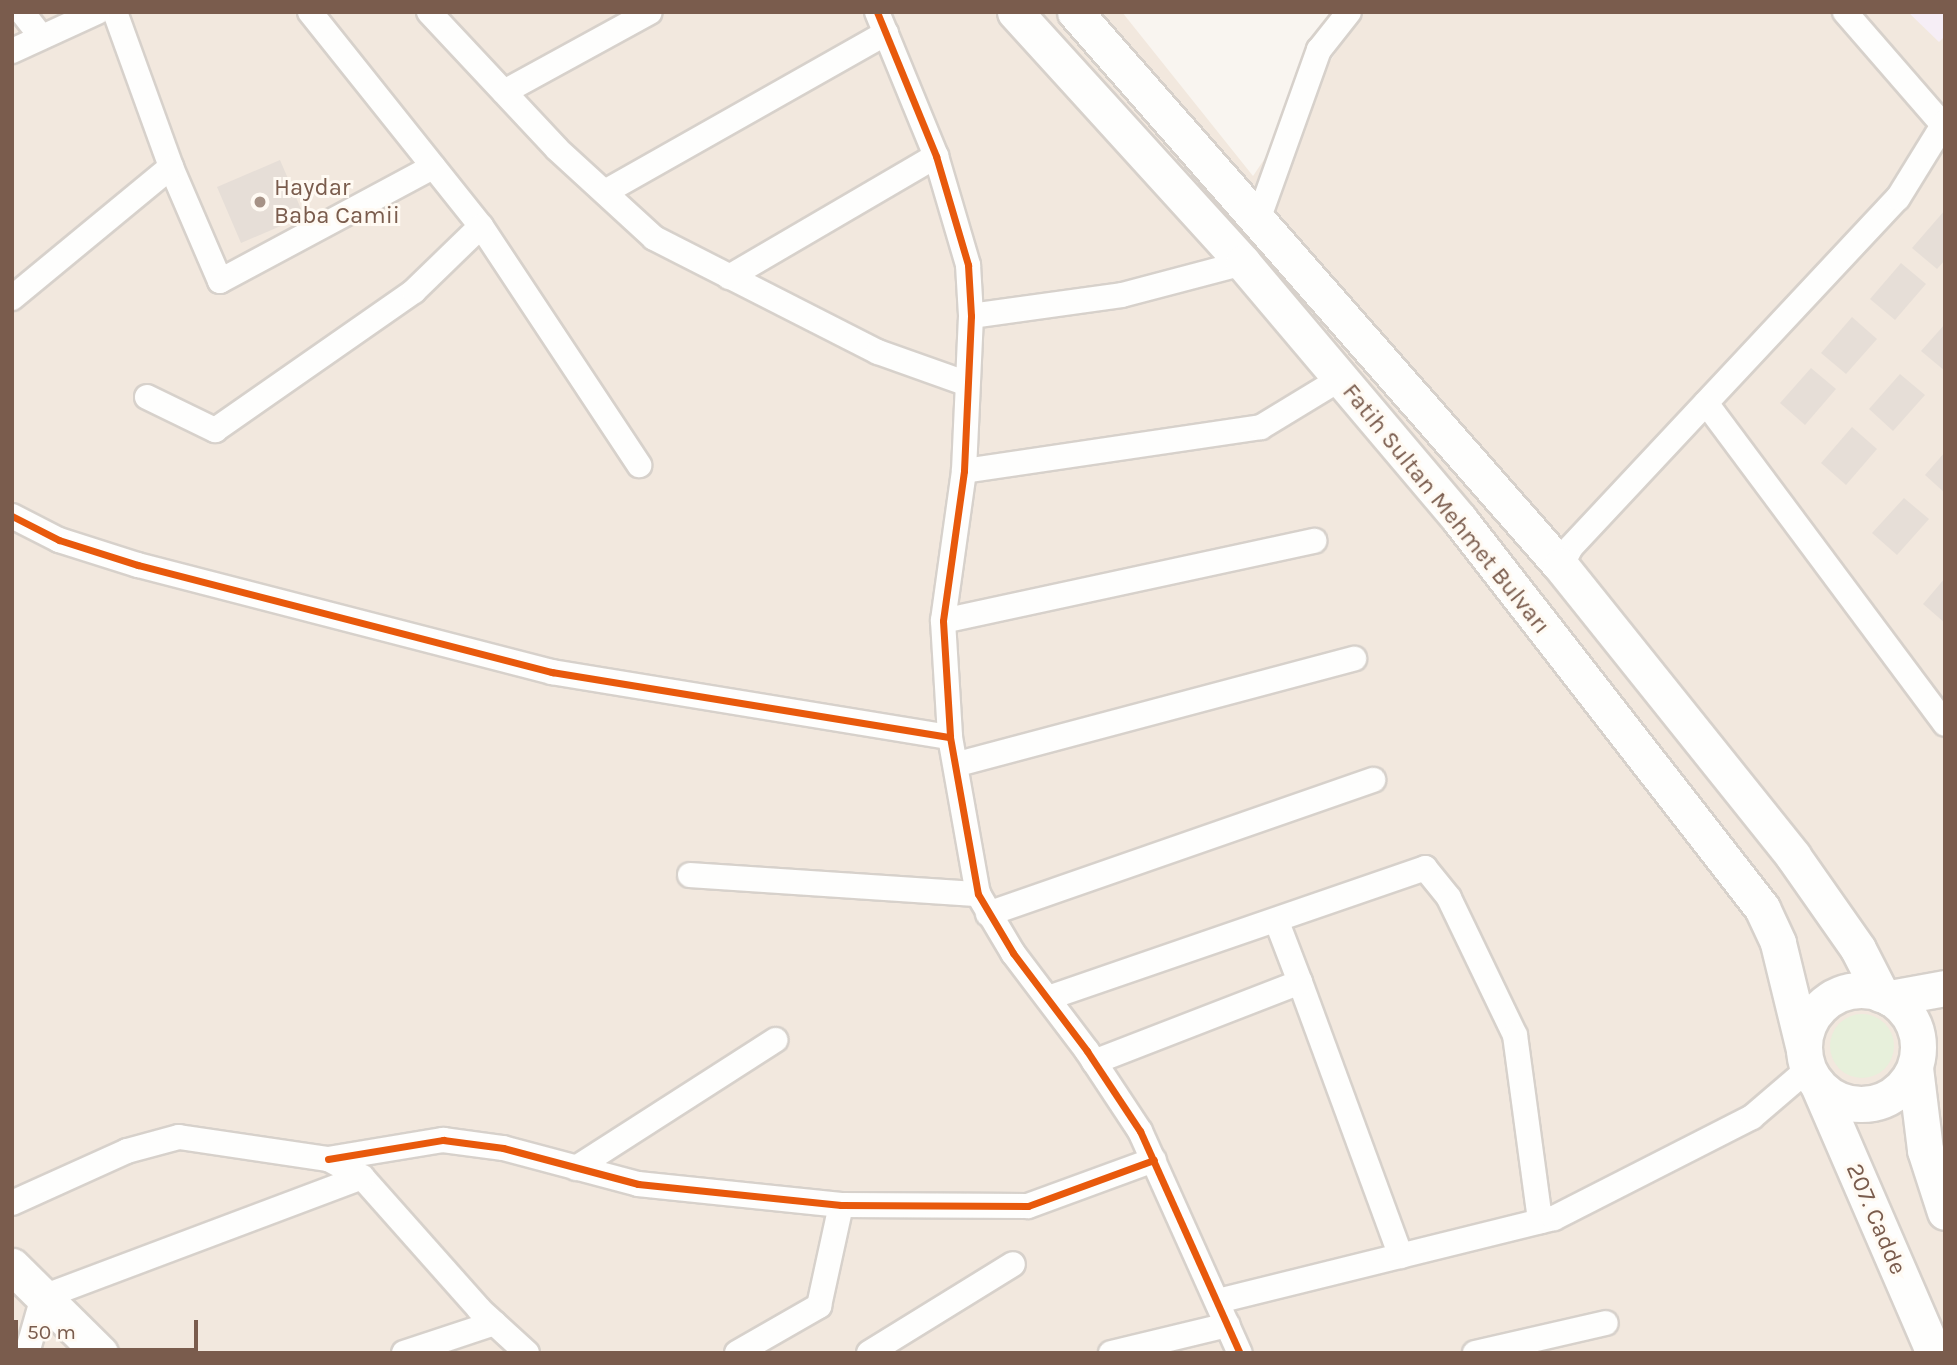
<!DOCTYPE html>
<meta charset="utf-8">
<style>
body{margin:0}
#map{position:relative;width:1957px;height:1365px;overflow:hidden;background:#f9f5f0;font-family:Karla,sans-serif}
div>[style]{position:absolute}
.residential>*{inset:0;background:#f2e8de}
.education>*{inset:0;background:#f6eef6}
.green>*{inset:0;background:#e7f0db}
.round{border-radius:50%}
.building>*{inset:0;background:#e6ded7}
.roads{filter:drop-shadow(2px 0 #d7d1cb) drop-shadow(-2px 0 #d7d1cb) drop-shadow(0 2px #d7d1cb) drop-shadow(0 -2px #d7d1cb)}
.street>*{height:24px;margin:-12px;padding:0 12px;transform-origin:12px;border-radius:12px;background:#fefefd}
.secondary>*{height:35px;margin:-17.5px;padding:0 17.5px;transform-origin:17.5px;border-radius:17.5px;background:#fefefd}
.secondary>.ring{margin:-17.5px;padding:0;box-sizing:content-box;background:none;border:35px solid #fefefd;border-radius:50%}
.cycleway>*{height:7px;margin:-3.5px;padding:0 3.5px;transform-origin:3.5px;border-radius:3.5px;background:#e8590c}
.dots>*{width:19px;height:19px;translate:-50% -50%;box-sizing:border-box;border:4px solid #fffaf3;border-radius:50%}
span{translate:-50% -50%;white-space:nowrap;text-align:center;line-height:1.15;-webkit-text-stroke:6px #fffaf3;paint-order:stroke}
.poi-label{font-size:24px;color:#7a5c4d}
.left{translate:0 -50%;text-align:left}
.street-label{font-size:24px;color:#7a5c4d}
.frame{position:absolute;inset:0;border:14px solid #7a5c4d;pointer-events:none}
.scale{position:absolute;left:14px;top:1320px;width:184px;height:32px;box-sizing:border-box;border:4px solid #7a5c4d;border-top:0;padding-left:9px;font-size:21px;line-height:24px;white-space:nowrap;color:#7a5c4d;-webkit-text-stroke:5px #fffaf3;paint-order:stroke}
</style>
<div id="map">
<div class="residential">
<div style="clip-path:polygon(12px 12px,1122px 12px,1253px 176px,1363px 12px,1945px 12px,1945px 1353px,12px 1353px)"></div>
</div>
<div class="education">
<div style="clip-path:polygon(1908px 12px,1945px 12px,1945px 36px,1939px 42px)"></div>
</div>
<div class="green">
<div class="round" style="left:1830px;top:1014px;width:64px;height:64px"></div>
</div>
<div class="building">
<div style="clip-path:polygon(280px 160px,304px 216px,241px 243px,217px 187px)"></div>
<div style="clip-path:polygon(1945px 210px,1945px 260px,1937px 269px,1912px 248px)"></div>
<div style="clip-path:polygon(1901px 263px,1926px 284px,1895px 320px,1870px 299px)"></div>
<div style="clip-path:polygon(1852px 317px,1877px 339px,1846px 374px,1821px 353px)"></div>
<div style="clip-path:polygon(1945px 324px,1945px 371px,1921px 351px)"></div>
<div style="clip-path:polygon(1811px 368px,1836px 389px,1805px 425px,1780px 403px)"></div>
<div style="clip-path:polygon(1900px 374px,1925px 395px,1893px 431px,1869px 409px)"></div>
<div style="clip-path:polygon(1852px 427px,1877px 449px,1846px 485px,1821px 463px)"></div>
<div style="clip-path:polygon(1945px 452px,1945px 493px,1925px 475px)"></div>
<div style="clip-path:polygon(1904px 498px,1929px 519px,1897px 555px,1872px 533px)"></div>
<div style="clip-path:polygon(1945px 578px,1945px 623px,1923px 604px)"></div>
</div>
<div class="roads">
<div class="street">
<div style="left:22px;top:12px;width:29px;rotate:52deg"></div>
<div style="left:115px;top:12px;width:165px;rotate:70.1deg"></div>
<div style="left:171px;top:167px;width:124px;rotate:66.7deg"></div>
<div style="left:220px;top:281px;width:242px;rotate:-28.2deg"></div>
<div style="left:310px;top:12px;width:274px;rotate:51.4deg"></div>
<div style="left:481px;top:226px;width:287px;rotate:56.5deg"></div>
<div style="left:429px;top:12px;width:187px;rotate:46.9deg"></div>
<div style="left:557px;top:149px;width:132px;rotate:42.5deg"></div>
<div style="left:654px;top:238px;width:251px;rotate:27deg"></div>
<div style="left:878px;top:352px;width:92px;rotate:19.6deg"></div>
<div style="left:877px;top:12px;width:156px;rotate:67.7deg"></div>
<div style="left:936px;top:156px;width:114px;rotate:73.6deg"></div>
<div style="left:968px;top:265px;width:51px;rotate:86.6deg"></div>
<div style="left:971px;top:316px;width:155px;rotate:92.6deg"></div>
<div style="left:964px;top:471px;width:151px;rotate:98deg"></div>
<div style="left:943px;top:621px;width:116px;rotate:86.5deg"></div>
<div style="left:950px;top:737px;width:159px;rotate:79.9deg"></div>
<div style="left:978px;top:894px;width:69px;rotate:59.3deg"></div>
<div style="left:1013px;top:953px;width:123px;rotate:52.9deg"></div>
<div style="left:1087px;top:1051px;width:96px;rotate:56.5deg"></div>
<div style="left:1140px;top:1131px;width:243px;rotate:65.8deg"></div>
<div style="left:1845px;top:12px;width:152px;rotate:49deg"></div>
<div style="left:12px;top:51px;width:94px;rotate:-24.6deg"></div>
<div style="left:504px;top:92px;width:166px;rotate:-28.7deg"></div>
<div style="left:605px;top:192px;width:323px;rotate:-29.5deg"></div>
<div style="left:1258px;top:220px;width:181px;rotate:-70.3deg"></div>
<div style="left:1319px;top:50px;width:48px;rotate:-51.7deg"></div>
<div style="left:729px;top:277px;width:240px;rotate:-30.3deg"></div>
<div style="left:12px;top:298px;width:206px;rotate:-39.5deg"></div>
<div style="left:971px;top:316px;width:152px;rotate:-7.9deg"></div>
<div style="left:1122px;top:295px;width:125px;rotate:-14.8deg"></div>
<div style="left:147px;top:397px;width:76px;rotate:25.9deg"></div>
<div style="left:215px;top:430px;width:243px;rotate:-34.9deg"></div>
<div style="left:414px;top:291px;width:93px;rotate:-44.1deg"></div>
<div style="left:1706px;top:403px;width:400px;rotate:53.3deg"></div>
<div style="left:964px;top:471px;width:300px;rotate:-8.4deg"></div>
<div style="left:1261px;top:427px;width:92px;rotate:-31.3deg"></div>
<div style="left:12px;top:516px;width:53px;rotate:27.1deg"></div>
<div style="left:59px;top:540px;width:83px;rotate:17.6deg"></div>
<div style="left:138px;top:565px;width:428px;rotate:14.5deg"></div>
<div style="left:552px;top:672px;width:403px;rotate:9.3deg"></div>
<div style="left:1561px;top:566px;width:21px;rotate:-62deg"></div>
<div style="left:1571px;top:547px;width:478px;rotate:-46.9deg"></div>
<div style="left:1898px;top:198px;width:89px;rotate:-58.3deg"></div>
<div style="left:943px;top:621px;width:380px;rotate:-12.2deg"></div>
<div style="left:958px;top:764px;width:410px;rotate:-14.9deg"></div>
<div style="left:690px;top:875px;width:289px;rotate:3.8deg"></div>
<div style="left:988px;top:914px;width:408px;rotate:-19.2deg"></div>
<div style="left:1300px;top:982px;width:292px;rotate:69.8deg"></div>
<div style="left:1048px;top:998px;width:399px;rotate:-19deg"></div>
<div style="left:1425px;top:868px;width:38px;rotate:51deg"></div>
<div style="left:1449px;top:898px;width:152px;rotate:64.3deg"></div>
<div style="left:1515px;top:1035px;width:188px;rotate:82.3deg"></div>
<div style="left:1094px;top:1062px;width:221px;rotate:-21.2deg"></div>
<div style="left:1300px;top:982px;width:64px;rotate:-111deg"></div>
<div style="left:328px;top:1159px;width:117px;rotate:-9.4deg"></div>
<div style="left:443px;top:1140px;width:61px;rotate:7.6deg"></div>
<div style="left:503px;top:1148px;width:140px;rotate:14.9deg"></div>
<div style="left:638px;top:1184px;width:204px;rotate:5.9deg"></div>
<div style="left:841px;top:1205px;width:187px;rotate:0.3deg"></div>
<div style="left:1028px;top:1206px;width:134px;rotate:-20.1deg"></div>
<div style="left:576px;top:1168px;width:237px;rotate:-32.7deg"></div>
<div style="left:12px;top:1203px;width:126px;rotate:-24.3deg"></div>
<div style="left:127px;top:1151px;width:54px;rotate:-15.1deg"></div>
<div style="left:179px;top:1137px;width:151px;rotate:8.4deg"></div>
<div style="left:328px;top:1159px;width:38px;rotate:28deg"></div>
<div style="left:362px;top:1177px;width:176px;rotate:48.4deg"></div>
<div style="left:479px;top:1309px;width:65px;rotate:42.5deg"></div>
<div style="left:1218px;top:1301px;width:346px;rotate:-13.9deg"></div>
<div style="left:1554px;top:1218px;width:222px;rotate:-27deg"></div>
<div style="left:1752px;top:1117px;width:74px;rotate:-40.6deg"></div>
<div style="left:27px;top:1353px;width:58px;rotate:-74.1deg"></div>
<div style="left:43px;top:1297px;width:341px;rotate:-20.6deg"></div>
<div style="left:404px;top:1353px;width:95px;rotate:-18.4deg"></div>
<div style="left:737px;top:1353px;width:95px;rotate:-29.8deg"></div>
<div style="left:819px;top:1306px;width:103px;rotate:-77.7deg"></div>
<div style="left:869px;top:1353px;width:169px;rotate:-31.7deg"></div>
<div style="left:1111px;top:1353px;width:120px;rotate:-13.5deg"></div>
<div style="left:1475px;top:1353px;width:134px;rotate:-12.9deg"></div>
</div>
<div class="secondary">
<div style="left:1015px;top:12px;width:339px;rotate:47.7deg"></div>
<div style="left:1243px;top:263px;width:336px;rotate:49.8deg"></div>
<div style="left:1460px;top:520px;width:492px;rotate:52.1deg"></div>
<div style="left:1762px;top:908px;width:38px;rotate:65deg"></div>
<div style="left:1778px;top:943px;width:110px;rotate:76.3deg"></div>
<div style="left:1075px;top:12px;width:737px;rotate:48.74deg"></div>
<div style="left:1561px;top:566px;width:371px;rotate:51.3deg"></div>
<div style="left:1793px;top:856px;width:113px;rotate:55deg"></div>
<div style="left:1858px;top:949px;width:51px;rotate:62.9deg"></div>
<div class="ring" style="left:1804px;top:990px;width:79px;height:79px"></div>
<div style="left:1890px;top:998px;width:56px;rotate:-10.3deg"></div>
<div style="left:1915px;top:1068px;width:83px;rotate:83deg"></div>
<div style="left:1925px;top:1150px;width:65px;rotate:72.1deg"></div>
<div style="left:1818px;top:1085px;width:292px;rotate:66.6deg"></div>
<div style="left:12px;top:1266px;width:124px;rotate:44.7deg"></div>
</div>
</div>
<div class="cycleway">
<div style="left:877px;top:12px;width:156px;rotate:67.7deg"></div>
<div style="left:936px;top:156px;width:114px;rotate:73.6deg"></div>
<div style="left:968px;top:265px;width:51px;rotate:86.6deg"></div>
<div style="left:971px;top:316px;width:155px;rotate:92.6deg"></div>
<div style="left:964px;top:471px;width:151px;rotate:98deg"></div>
<div style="left:943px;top:621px;width:116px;rotate:86.5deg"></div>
<div style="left:950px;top:737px;width:159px;rotate:79.9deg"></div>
<div style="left:978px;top:894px;width:69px;rotate:59.3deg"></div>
<div style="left:1013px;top:953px;width:123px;rotate:52.9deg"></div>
<div style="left:1087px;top:1051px;width:96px;rotate:56.5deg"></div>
<div style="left:1140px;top:1131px;width:243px;rotate:65.8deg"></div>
<div style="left:12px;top:516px;width:53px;rotate:27.1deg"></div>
<div style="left:59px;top:540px;width:83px;rotate:17.6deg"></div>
<div style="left:138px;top:565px;width:428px;rotate:14.5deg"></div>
<div style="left:552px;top:672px;width:403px;rotate:9.3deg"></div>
<div style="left:328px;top:1159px;width:117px;rotate:-9.4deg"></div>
<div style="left:443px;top:1140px;width:61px;rotate:7.6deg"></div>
<div style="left:503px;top:1148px;width:140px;rotate:14.9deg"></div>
<div style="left:638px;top:1184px;width:204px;rotate:5.9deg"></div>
<div style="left:841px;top:1205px;width:187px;rotate:0.3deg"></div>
<div style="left:1028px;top:1206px;width:134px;rotate:-20.1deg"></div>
</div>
<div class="dots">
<div style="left:260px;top:202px;background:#a69286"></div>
</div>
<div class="poi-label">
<span class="left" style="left:274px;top:202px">Haydar<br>Baba Camii</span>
</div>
<div class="street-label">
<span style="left:1446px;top:509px;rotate:51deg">Fatih Sultan Mehmet Bulvarı</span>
<span style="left:1876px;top:1219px;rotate:67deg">207. Cadde</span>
</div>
<div class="frame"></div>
<div class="scale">50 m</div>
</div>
